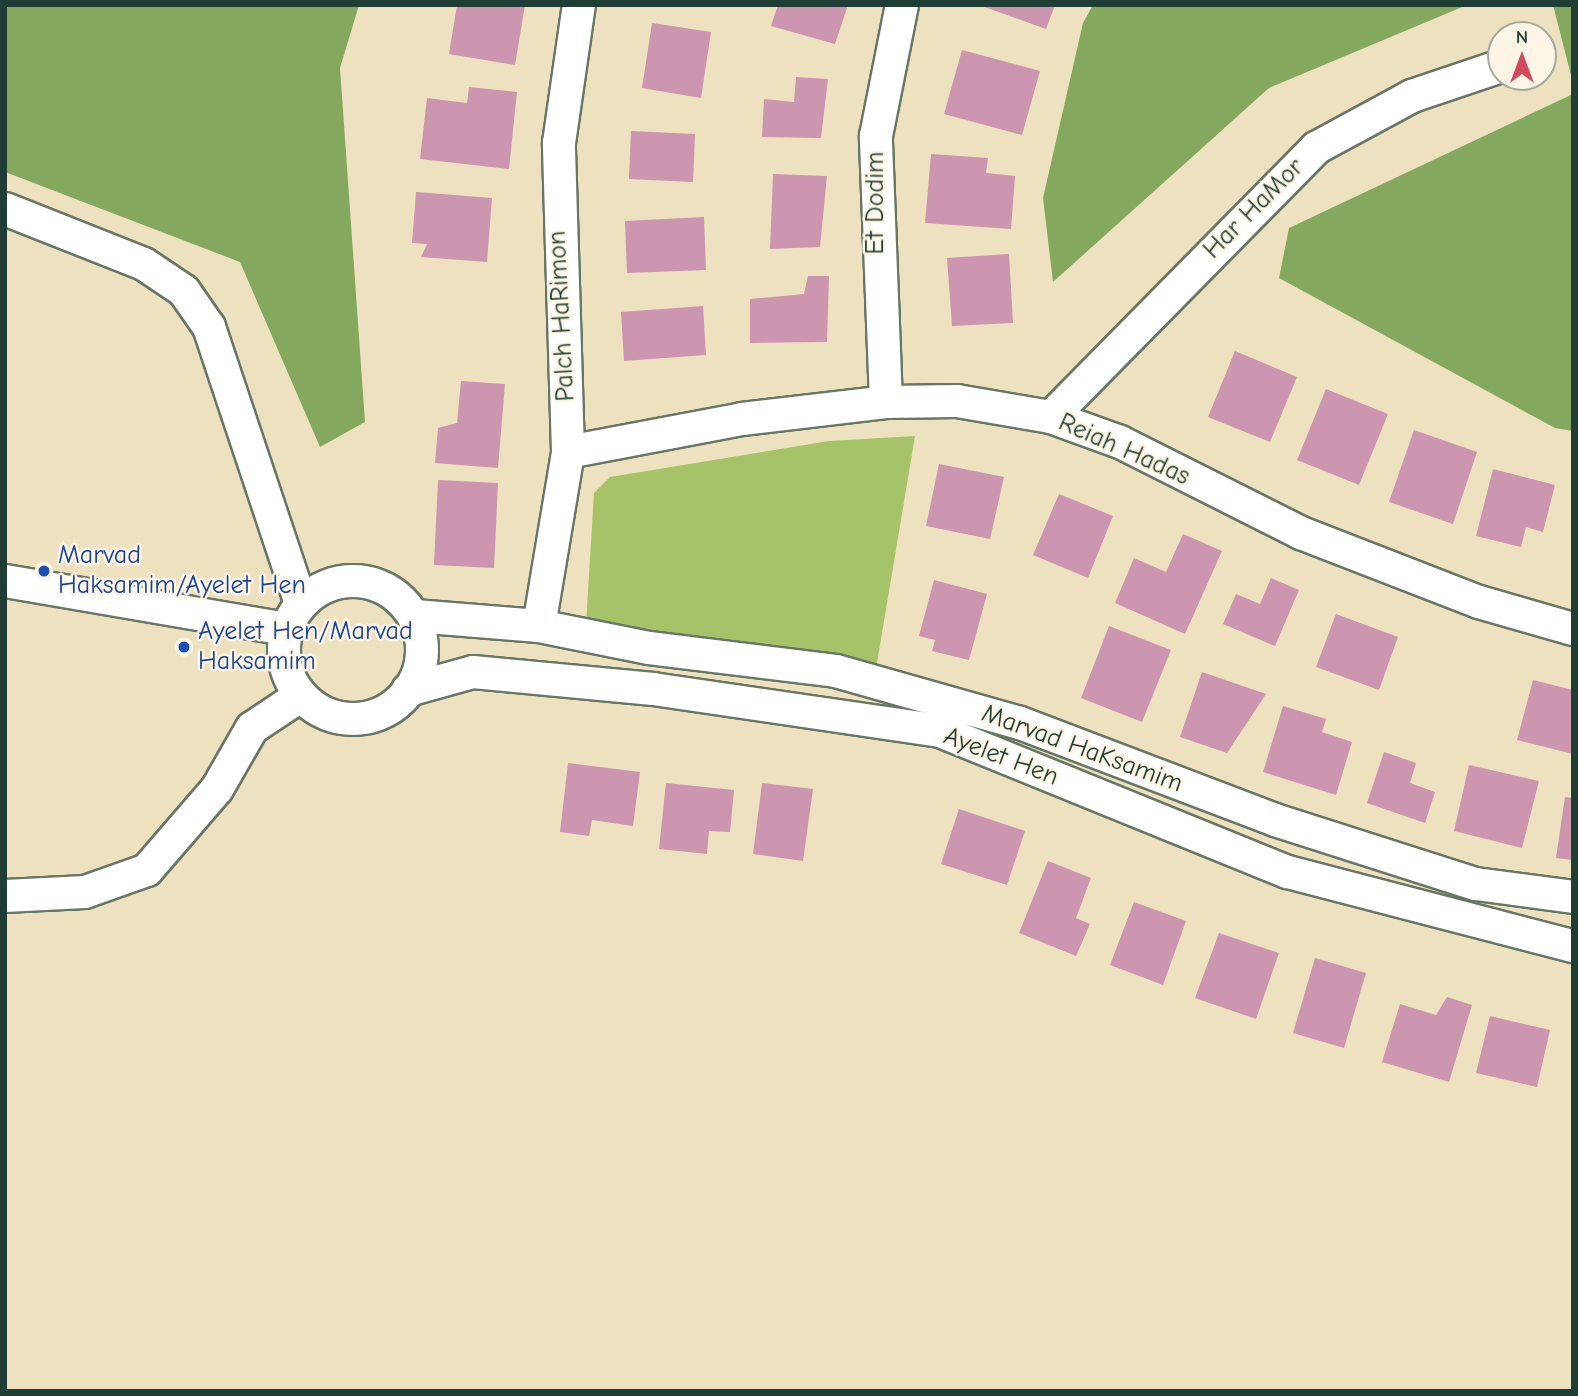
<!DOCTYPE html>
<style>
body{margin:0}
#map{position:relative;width:1578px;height:1396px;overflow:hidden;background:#eee1c0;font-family:"Comic Neue",sans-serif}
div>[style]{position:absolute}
.green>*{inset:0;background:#a6c36a}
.forest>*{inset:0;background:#84a95e}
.building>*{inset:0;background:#cc95b0}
.roads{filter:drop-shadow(2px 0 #677665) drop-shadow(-2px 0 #677665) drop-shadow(0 2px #677665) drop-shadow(0 -2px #677665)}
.minor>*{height:32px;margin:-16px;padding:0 16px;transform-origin:16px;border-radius:16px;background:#fff}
.minor>.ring{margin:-16px;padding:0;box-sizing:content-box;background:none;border:32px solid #fff;border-radius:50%}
.dots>*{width:19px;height:19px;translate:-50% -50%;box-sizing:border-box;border:4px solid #fcf5e5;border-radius:50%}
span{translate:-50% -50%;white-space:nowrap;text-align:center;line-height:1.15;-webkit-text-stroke:5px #fcf5e5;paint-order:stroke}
.street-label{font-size:26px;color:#1f3d34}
.transit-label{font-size:26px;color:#164399}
.left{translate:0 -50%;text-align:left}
.frame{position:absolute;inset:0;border:7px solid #1f3d34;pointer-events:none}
.north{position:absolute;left:1487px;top:21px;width:70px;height:70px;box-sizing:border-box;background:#fcf5e5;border:2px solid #a4ab9e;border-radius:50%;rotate:0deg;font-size:19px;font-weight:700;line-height:28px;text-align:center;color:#1f3d34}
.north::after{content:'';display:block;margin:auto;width:24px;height:32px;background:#d1495b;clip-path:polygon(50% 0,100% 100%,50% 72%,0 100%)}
</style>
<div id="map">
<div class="green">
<div style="clip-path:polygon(915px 436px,876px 669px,586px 624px,594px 493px,610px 477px,829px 441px)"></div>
</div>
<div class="forest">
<div style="clip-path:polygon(5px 5px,359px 5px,340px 68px,365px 422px,320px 447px,240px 262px,5px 172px)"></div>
<div style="clip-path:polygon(1093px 5px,1467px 5px,1269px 88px,1053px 282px,1043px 198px,1083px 23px)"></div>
<div style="clip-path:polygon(1553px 5px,1573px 5px,1573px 83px)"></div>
<div style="clip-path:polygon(1573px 94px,1573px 431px,1555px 428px,1279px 278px,1289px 228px)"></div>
</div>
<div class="building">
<div style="clip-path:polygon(457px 5px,525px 5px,515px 65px,449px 54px)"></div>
<div style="clip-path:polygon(778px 5px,848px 5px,835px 44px,771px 26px)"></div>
<div style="clip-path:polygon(979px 5px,1055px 5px,1046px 29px)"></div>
<div style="clip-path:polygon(652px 23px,711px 32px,701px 98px,642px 88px)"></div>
<div style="clip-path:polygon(962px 50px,1040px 71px,1022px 135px,944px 114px)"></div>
<div style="clip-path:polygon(796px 77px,828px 79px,821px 138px,762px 137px,764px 99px,794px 102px)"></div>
<div style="clip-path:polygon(469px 87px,517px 92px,509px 169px,420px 159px,427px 98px,467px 103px)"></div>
<div style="clip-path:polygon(631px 131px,695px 134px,693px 182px,629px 179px)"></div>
<div style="clip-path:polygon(931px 154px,988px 158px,986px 173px,1015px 176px,1011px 229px,925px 223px)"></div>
<div style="clip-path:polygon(773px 174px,827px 176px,820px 247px,770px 249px)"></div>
<div style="clip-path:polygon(416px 192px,492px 198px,487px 262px,421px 257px,427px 244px,412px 243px)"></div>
<div style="clip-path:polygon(704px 217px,706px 270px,627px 273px,625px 221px)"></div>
<div style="clip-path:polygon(1009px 254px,1013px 323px,952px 326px,947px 258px)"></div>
<div style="clip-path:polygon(808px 276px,829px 276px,827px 342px,750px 343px,750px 299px,804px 294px)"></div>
<div style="clip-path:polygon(703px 306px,706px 355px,624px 361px,621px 312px)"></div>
<div style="clip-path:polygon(1235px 351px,1297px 377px,1270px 442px,1208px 417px)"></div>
<div style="clip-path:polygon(461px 381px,505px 384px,498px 468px,435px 463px,438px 428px,457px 423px)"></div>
<div style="clip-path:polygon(1326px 389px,1388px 414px,1359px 485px,1297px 460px)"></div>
<div style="clip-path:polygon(1414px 430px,1477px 452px,1453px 524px,1389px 502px)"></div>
<div style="clip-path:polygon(939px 464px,1004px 477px,990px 539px,926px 526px)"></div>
<div style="clip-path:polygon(1493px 469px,1555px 485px,1543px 532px,1526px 527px,1521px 547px,1476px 536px)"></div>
<div style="clip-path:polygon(438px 480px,498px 483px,494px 568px,434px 565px)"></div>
<div style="clip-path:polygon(1059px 494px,1113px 516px,1088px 578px,1033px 555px)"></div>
<div style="clip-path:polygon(1183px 534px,1222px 551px,1185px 634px,1115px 603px,1134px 558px,1166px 572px)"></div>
<div style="clip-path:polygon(1271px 578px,1299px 590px,1275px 646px,1223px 624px,1236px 594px,1260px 604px)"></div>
<div style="clip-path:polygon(934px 580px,987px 594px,969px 660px,932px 651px,935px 640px,919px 636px)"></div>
<div style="clip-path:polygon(1336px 614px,1398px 637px,1379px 690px,1316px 667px)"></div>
<div style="clip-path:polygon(1109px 626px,1171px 650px,1142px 722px,1081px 698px)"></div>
<div style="clip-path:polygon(1202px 672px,1266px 694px,1227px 753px,1180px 737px)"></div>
<div style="clip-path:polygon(1533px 680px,1573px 690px,1573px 754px,1517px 740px)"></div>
<div style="clip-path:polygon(1283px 706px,1326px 719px,1322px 732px,1352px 742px,1336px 795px,1263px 772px)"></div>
<div style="clip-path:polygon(1384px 752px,1416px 763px,1410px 783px,1435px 792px,1425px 823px,1367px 803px)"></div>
<div style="clip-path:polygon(568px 763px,640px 772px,633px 826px,592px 820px,589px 836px,560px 832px)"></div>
<div style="clip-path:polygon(1469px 765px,1539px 781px,1522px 848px,1454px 831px)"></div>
<div style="clip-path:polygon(666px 783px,734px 790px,730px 832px,709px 831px,707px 854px,659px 849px)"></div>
<div style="clip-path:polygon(762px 783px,813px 789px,803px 861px,753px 854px)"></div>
<div style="clip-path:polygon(1565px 797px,1573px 798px,1573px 860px,1556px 858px)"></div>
<div style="clip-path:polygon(959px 809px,1025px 831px,1007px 885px,941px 864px)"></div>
<div style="clip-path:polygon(1048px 861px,1091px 878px,1076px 918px,1090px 924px,1076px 956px,1019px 933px)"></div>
<div style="clip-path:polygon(1134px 902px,1186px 921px,1163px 985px,1110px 965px)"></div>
<div style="clip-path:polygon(1219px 933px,1279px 953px,1256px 1019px,1195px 998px)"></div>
<div style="clip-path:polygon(1315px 958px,1366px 973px,1344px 1048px,1293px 1033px)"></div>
<div style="clip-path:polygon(1447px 997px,1472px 1005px,1449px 1082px,1382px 1062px,1400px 1004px,1436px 1015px)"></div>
<div style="clip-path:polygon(1490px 1016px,1550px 1030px,1537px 1087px,1476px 1073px)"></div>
</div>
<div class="roads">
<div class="minor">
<div style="left:5px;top:209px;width:149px;rotate:21.6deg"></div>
<div style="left:144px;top:264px;width:48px;rotate:34deg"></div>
<div style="left:184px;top:291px;width:44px;rotate:55.2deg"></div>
<div style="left:209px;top:327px;width:291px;rotate:71.6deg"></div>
<div style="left:886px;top:402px;width:266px;rotate:-92.2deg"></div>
<div style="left:876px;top:136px;width:134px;rotate:-78.8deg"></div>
<div style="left:1051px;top:417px;width:378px;rotate:-45.4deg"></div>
<div style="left:1316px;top:148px;width:109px;rotate:-28.4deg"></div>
<div style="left:1412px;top:96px;width:94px;rotate:-18.6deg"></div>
<div style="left:568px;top:452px;width:177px;rotate:-10.7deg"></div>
<div style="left:742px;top:419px;width:145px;rotate:-6.7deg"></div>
<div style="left:886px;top:402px;width:71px;rotate:-0.8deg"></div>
<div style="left:957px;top:401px;width:95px;rotate:9.7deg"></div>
<div style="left:1051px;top:417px;width:73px;rotate:19.9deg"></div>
<div style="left:1120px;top:442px;width:203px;rotate:26.7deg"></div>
<div style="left:1301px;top:533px;width:191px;rotate:21.2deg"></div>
<div style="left:1479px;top:602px;width:98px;rotate:16deg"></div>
<div class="ring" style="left:284px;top:581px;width:106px;height:106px"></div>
<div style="left:5px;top:581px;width:286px;rotate:9.7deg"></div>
<div style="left:415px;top:616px;width:124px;rotate:4.6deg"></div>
<div style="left:539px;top:626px;width:112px;rotate:11.3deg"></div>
<div style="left:649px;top:648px;width:188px;rotate:7deg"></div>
<div style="left:836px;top:671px;width:191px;rotate:15.8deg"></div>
<div style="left:1020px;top:723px;width:273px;rotate:20.8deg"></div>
<div style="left:1275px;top:820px;width:211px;rotate:17.7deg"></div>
<div style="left:1476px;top:884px;width:98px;rotate:7.6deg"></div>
<div style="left:539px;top:626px;width:176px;rotate:-80.5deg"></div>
<div style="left:568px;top:452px;width:309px;rotate:-91.7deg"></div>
<div style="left:559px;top:143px;width:139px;rotate:-81.8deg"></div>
<div style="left:408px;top:690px;width:67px;rotate:-15.5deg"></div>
<div style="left:473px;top:672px;width:181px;rotate:5.4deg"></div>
<div style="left:653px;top:689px;width:290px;rotate:8.3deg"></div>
<div style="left:940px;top:731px;width:375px;rotate:22.1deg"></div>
<div style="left:1288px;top:872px;width:294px;rotate:14.6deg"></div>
<div style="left:5px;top:896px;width:80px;rotate:-2.9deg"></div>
<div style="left:85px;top:892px;width:66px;rotate:-19.5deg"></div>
<div style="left:147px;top:870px;width:107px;rotate:-49.2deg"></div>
<div style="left:217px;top:789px;width:70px;rotate:-60.2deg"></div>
<div style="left:252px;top:728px;width:58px;rotate:-33.7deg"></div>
</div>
</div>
<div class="dots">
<div style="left:44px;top:571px;background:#1a4fb4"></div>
<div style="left:184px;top:647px;background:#1a4fb4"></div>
</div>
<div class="street-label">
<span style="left:876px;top:203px;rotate:-90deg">Et Dodim</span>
<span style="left:1254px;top:209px;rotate:-45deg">Har HaMor</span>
<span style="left:562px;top:316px;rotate:-93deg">Palch HaRimon</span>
<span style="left:1124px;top:450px;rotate:24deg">Reiah Hadas</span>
<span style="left:1082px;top:749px;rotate:20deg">Marvad HaKsamim</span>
<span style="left:1001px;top:757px;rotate:21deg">Ayelet Hen</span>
</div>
<div class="transit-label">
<span class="left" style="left:58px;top:571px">Marvad<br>Haksamim/Ayelet Hen</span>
<span class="left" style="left:198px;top:647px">Ayelet Hen/Marvad<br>Haksamim</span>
</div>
<div class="frame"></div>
<div class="north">N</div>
</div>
